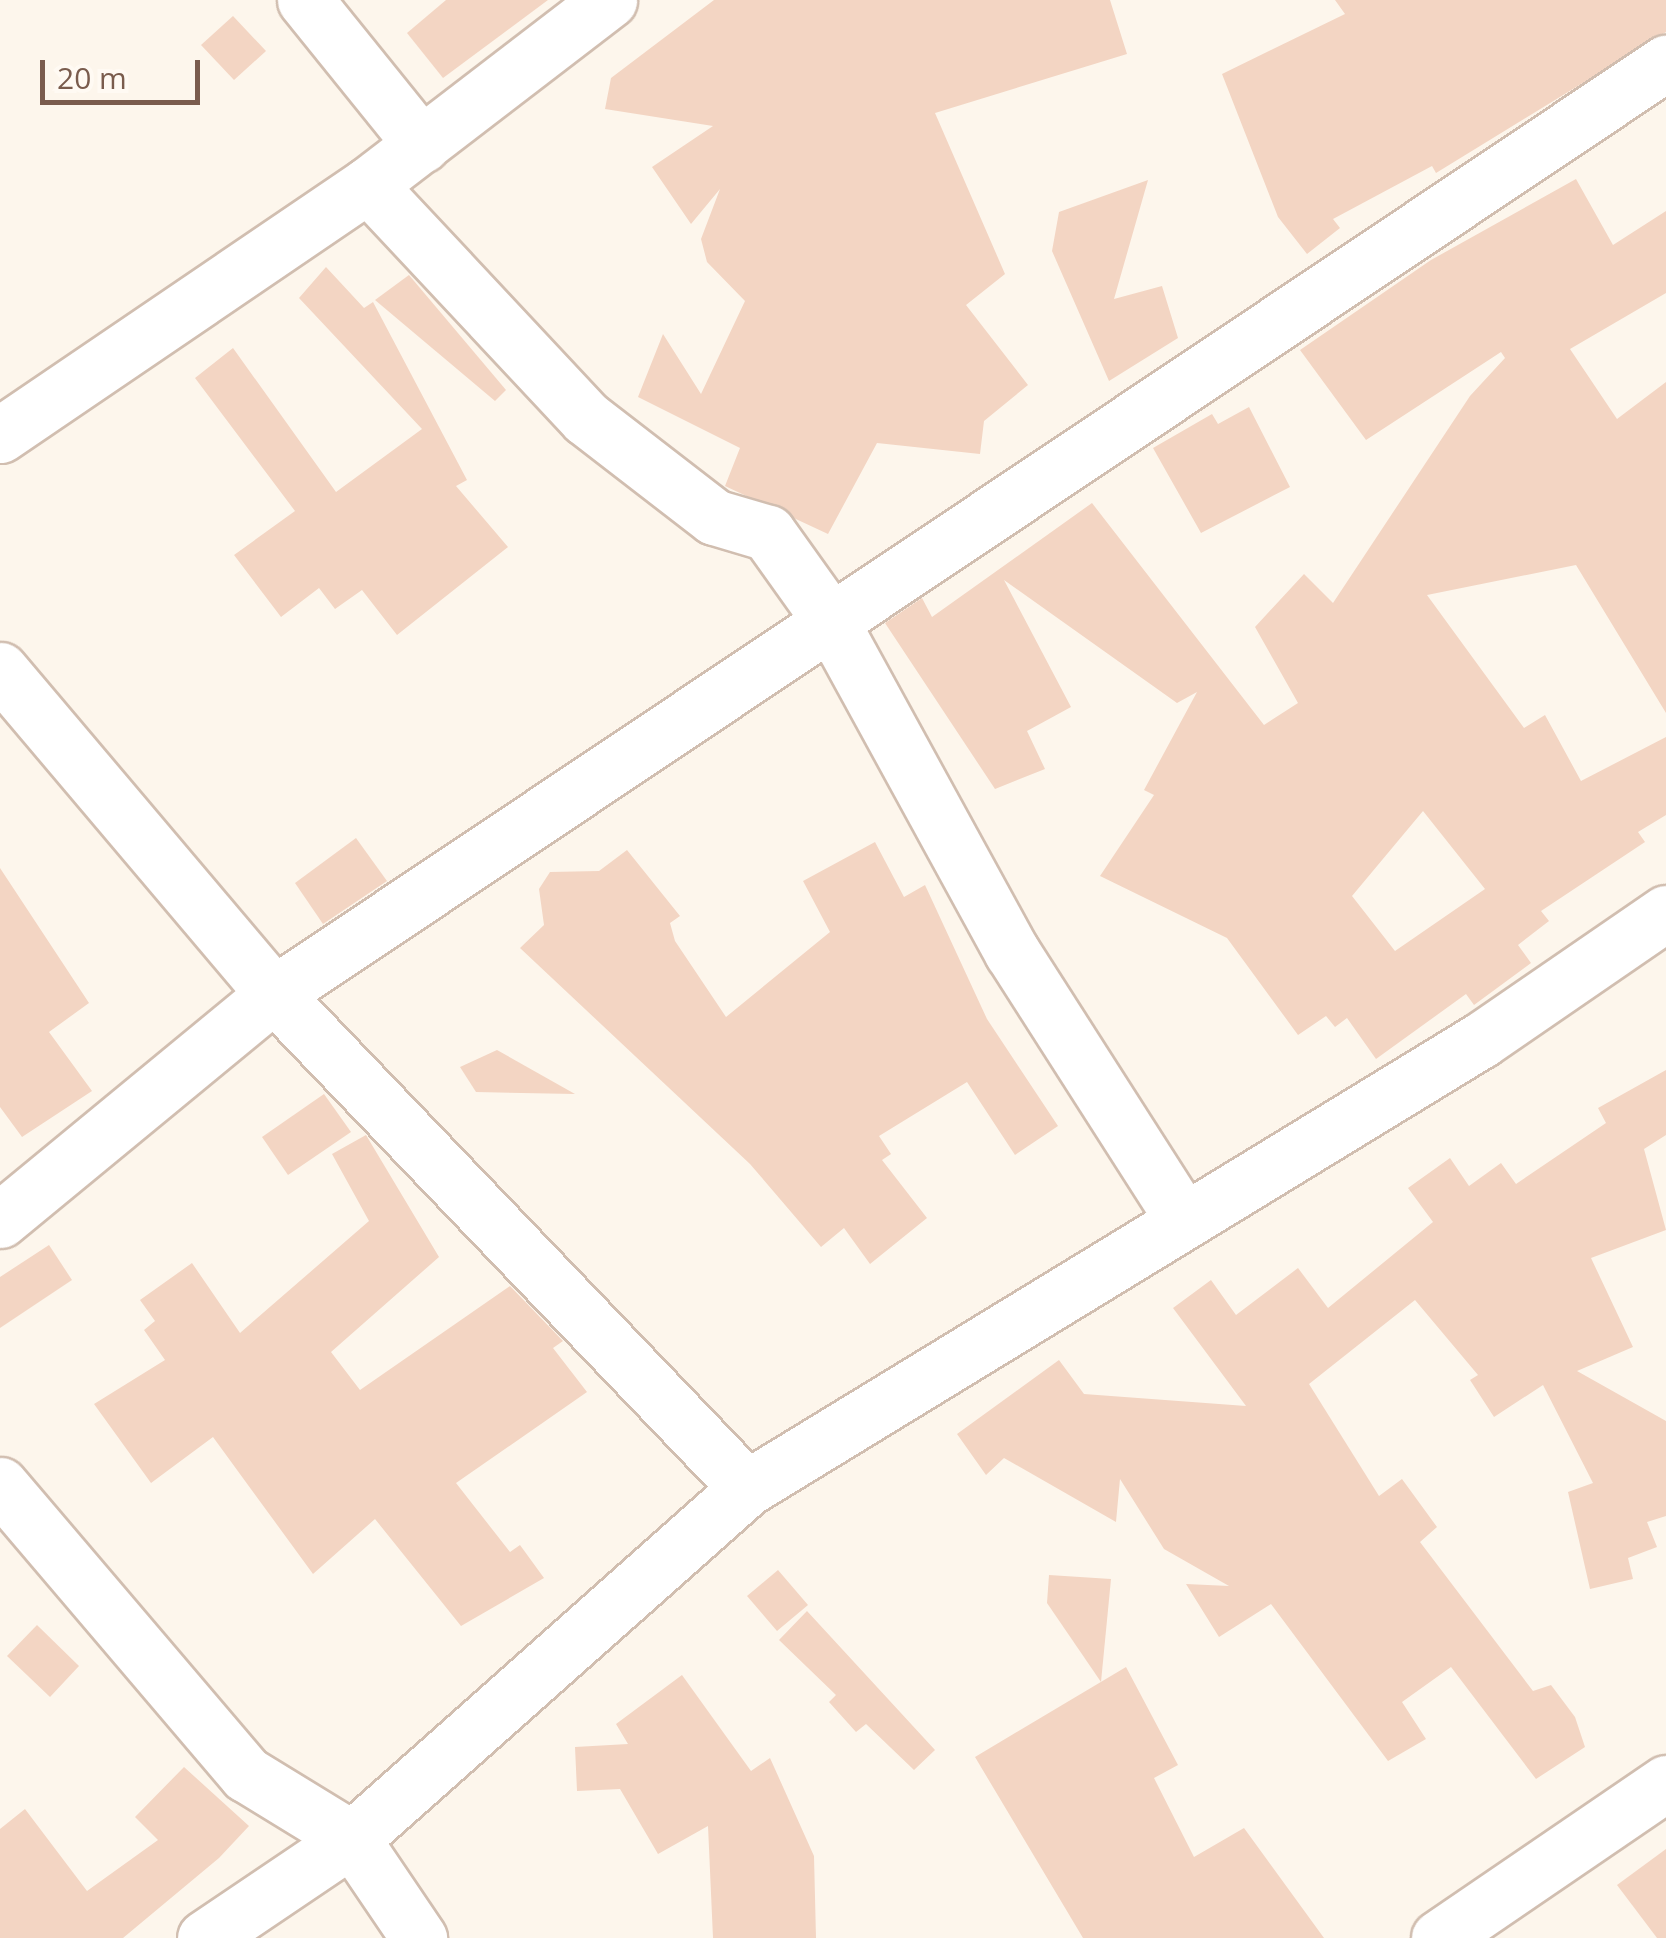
<!DOCTYPE html>
<style>
body{margin:0}
#map{position:relative;width:1666px;height:1938px;overflow:hidden;background:#fdf6ec;font-family:"Open Sans",sans-serif}
div>[style]{position:absolute}
.building>*{inset:0;background:#f3d5c3}
.roads{filter:drop-shadow(2px 0 #d1beb0) drop-shadow(-2px 0 #d1beb0) drop-shadow(0 2px #d1beb0) drop-shadow(0 -2px #d1beb0)}
.street>*{height:55px;margin:-27.5px;padding:0 27.5px;transform-origin:27.5px;border-radius:27.5px;background:#fff}
span{translate:-50% -50%;white-space:nowrap;text-align:center;line-height:1.15;-webkit-text-stroke:9px #fffaf3;paint-order:stroke}
.scale{position:absolute;left:40px;top:60px;width:160px;height:45px;box-sizing:border-box;border:5px solid #7a5c4d;border-top:0;padding-left:12px;font-size:30px;line-height:35px;white-space:nowrap;color:#7a5c4d;-webkit-text-stroke:8px #fffaf3;paint-order:stroke}
</style>
<div id="map">
<div class="building">
<div style="clip-path:polygon(446px 0,548px 0,443px 78px,407px 33px)"></div>
<div style="clip-path:polygon(714px 0,1110px 0,1127px 54px,935px 113px,1005px 274px,966px 305px,1028px 385px,984px 421px,980px 454px,877px 443px,828px 534px,725px 486px,740px 448px,638px 397px,663px 334px,701px 394px,745px 301px,707px 262px,701px 239px,720px 189px,691px 224px,652px 167px,713px 126px,605px 109px,611px 78px)"></div>
<div style="clip-path:polygon(1335px 0,1666px 0,1666px 32px,1436px 173px,1432px 166px,1333px 219px,1340px 228px,1307px 254px,1278px 217px,1222px 74px,1345px 14px)"></div>
<div style="clip-path:polygon(233px 16px,266px 51px,234px 80px,201px 45px)"></div>
<div style="clip-path:polygon(evenodd,1576px 179px,1613px 245px,1666px 211px,1666px 293px,1570px 349px,1617px 419px,1666px 382px,1666px 713px,1576px 565px,1427px 595px,1524px 728px,1545px 715px,1581px 781px,1666px 737px,1666px 815px,1638px 832px,1645px 842px,1541px 911px,1549px 921px,1518px 945px,1531px 963px,1474px 1005px,1466px 994px,1376px 1059px,1347px 1018px,1335px 1027px,1326px 1016px,1298px 1035px,1227px 938px,1100px 876px,1154px 795px,1144px 790px,1197px 692px,1177px 703px,1004px 580px,1071px 707px,1027px 731px,1045px 769px,995px 789px,885px 623px,922px 598px,932px 617px,1092px 503px,1264px 725px,1298px 703px,1255px 627px,1304px 574px,1333px 603px,1470px 396px,1505px 358px,1501px 352px,1366px 440px,1300px 350px,1431px 260px,1576px 179px,1423px 811px,1485px 889px,1395px 951px,1352px 896px,1423px 811px)"></div>
<div style="clip-path:polygon(1148px 180px,1114px 299px,1162px 286px,1178px 338px,1109px 381px,1052px 251px,1059px 212px)"></div>
<div style="clip-path:polygon(326px 267px,364px 308px,373px 302px,467px 480px,456px 486px,508px 547px,397px 635px,362px 590px,335px 609px,319px 588px,281px 617px,234px 555px,295px 511px,195px 378px,233px 348px,336px 492px,422px 429px,299px 298px)"></div>
<div style="clip-path:polygon(409px 275px,506px 390px,495px 401px,375px 300px)"></div>
<div style="clip-path:polygon(1249px 407px,1290px 487px,1201px 533px,1153px 448px,1212px 414px,1218px 424px)"></div>
<div style="clip-path:polygon(356px 838px,387px 881px,323px 924px,295px 883px)"></div>
<div style="clip-path:polygon(875px 842px,904px 897px,925px 885px,987px 1019px,1058px 1126px,1015px 1155px,967px 1082px,879px 1136px,891px 1154px,882px 1160px,927px 1218px,870px 1264px,844px 1228px,821px 1247px,750px 1164px,520px 948px,544px 925px,539px 889px,550px 872px,599px 871px,627px 850px,680px 916px,670px 923px,675px 941px,726px 1017px,830px 932px,803px 881px)"></div>
<div style="clip-path:polygon(0 868px,89px 1003px,49px 1032px,92px 1091px,22px 1137px,0 1107px)"></div>
<div style="clip-path:polygon(497px 1050px,575px 1094px,476px 1092px,460px 1067px)"></div>
<div style="clip-path:polygon(1666px 1070px,1666px 1135px,1644px 1149px,1666px 1230px,1591px 1258px,1633px 1347px,1577px 1371px,1666px 1421px,1666px 1516px,1647px 1522px,1657px 1547px,1628px 1558px,1633px 1579px,1590px 1589px,1568px 1492px,1593px 1483px,1543px 1385px,1494px 1417px,1470px 1380px,1478px 1375px,1415px 1300px,1309px 1384px,1379px 1496px,1402px 1479px,1437px 1527px,1420px 1542px,1533px 1691px,1551px 1685px,1575px 1717px,1585px 1747px,1536px 1779px,1451px 1667px,1402px 1702px,1426px 1739px,1388px 1761px,1271px 1604px,1219px 1637px,1186px 1584px,1229px 1586px,1164px 1549px,1120px 1479px,1116px 1522px,1004px 1458px,986px 1475px,957px 1434px,1059px 1360px,1084px 1394px,1246px 1406px,1173px 1308px,1211px 1280px,1236px 1315px,1298px 1268px,1328px 1308px,1433px 1222px,1408px 1188px,1450px 1158px,1469px 1186px,1501px 1163px,1516px 1184px,1606px 1123px,1598px 1108px)"></div>
<div style="clip-path:polygon(324px 1094px,351px 1132px,288px 1175px,262px 1137px)"></div>
<div style="clip-path:polygon(366px 1135px,439px 1257px,331px 1352px,360px 1390px,510px 1286px,563px 1341px,553px 1348px,587px 1392px,456px 1483px,510px 1552px,520px 1545px,544px 1578px,461px 1626px,375px 1519px,313px 1574px,213px 1437px,151px 1483px,94px 1404px,165px 1360px,144px 1330px,155px 1321px,140px 1300px,192px 1263px,240px 1333px,369px 1221px,332px 1154px)"></div>
<div style="clip-path:polygon(49px 1245px,72px 1280px,0 1328px,0 1277px)"></div>
<div style="clip-path:polygon(778px 1570px,808px 1605px,777px 1631px,747px 1596px)"></div>
<div style="clip-path:polygon(1049px 1575px,1111px 1579px,1101px 1682px,1047px 1603px)"></div>
<div style="clip-path:polygon(807px 1611px,935px 1750px,914px 1770px,866px 1724px,856px 1732px,829px 1702px,836px 1695px,779px 1640px)"></div>
<div style="clip-path:polygon(37px 1625px,79px 1666px,50px 1697px,7px 1656px)"></div>
<div style="clip-path:polygon(1126px 1667px,1178px 1765px,1154px 1778px,1194px 1857px,1244px 1828px,1324px 1938px,1083px 1938px,975px 1757px)"></div>
<div style="clip-path:polygon(682px 1675px,751px 1771px,770px 1758px,814px 1856px,816px 1938px,713px 1938px,708px 1826px,658px 1854px,620px 1789px,577px 1791px,575px 1747px,628px 1744px,616px 1724px)"></div>
<div style="clip-path:polygon(184px 1767px,249px 1826px,219px 1858px,123px 1938px,0 1938px,0 1829px,25px 1809px,87px 1891px,158px 1840px,135px 1817px)"></div>
<div style="clip-path:polygon(1666px 1849px,1666px 1938px,1657px 1938px,1617px 1885px)"></div>
</div>
<div class="roads">
<div class="street">
<div style="left:305px;top:0;width:186px;rotate:51.1deg"></div>
<div style="left:368px;top:185px;width:319px;rotate:46.9deg"></div>
<div style="left:586px;top:418px;width:162px;rotate:37.7deg"></div>
<div style="left:714px;top:517px;width:56px;rotate:16.5deg"></div>
<div style="left:768px;top:533px;width:107px;rotate:54.5deg"></div>
<div style="left:830px;top:620px;width:379px;rotate:61.3deg"></div>
<div style="left:1012px;top:952px;width:313px;rotate:57.4deg"></div>
<div style="left:0;top:435px;width:445px;rotate:-34.2deg"></div>
<div style="left:368px;top:185px;width:304px;rotate:-37.5deg"></div>
<div style="left:0;top:670px;width:424px;rotate:49.8deg"></div>
<div style="left:274px;top:994px;width:684px;rotate:46.24deg"></div>
<div style="left:0;top:1220px;width:355px;rotate:-39.5deg"></div>
<div style="left:274px;top:994px;width:1675px;rotate:-33.78deg"></div>
<div style="left:0;top:1485px;width:380px;rotate:49.6deg"></div>
<div style="left:246px;top:1774px;width:124px;rotate:31.5deg"></div>
<div style="left:352px;top:1839px;width:120px;rotate:55.9deg"></div>
<div style="left:205px;top:1938px;width:177px;rotate:-34deg"></div>
<div style="left:352px;top:1839px;width:528px;rotate:-41.62deg"></div>
<div style="left:747px;top:1488px;width:860px;rotate:-31.4deg"></div>
<div style="left:1481px;top:1040px;width:224px;rotate:-34.5deg"></div>
<div style="left:1439px;top:1938px;width:275px;rotate:-34.3deg"></div>
</div>
</div>
<div class="scale">20 m</div>
</div>
